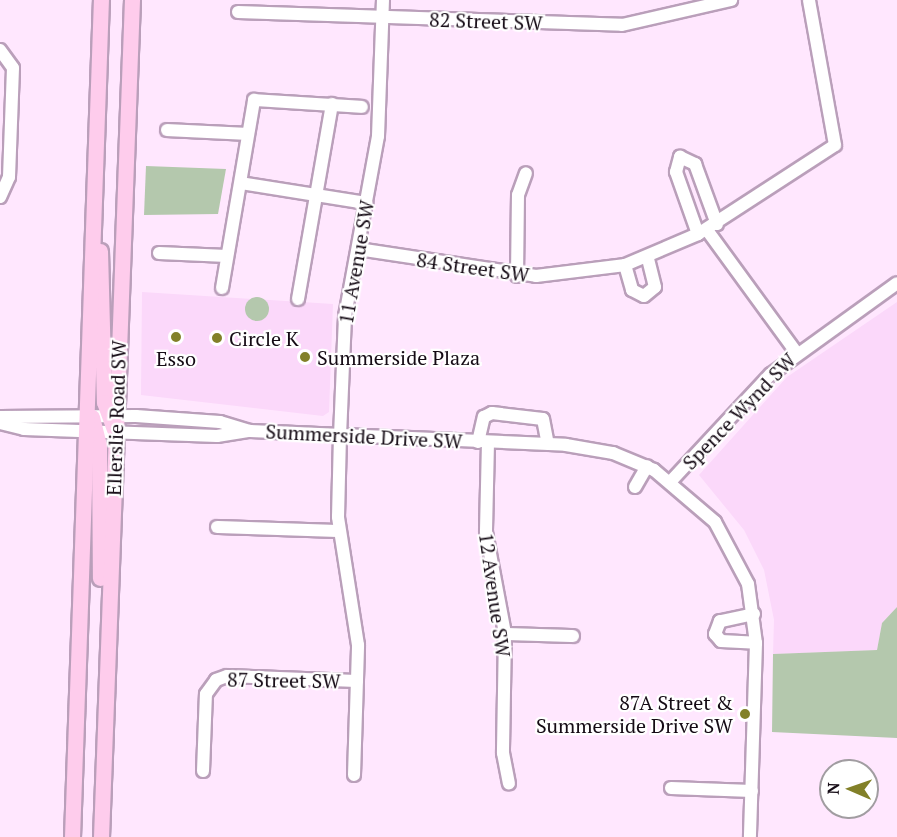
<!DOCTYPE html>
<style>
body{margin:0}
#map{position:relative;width:897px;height:837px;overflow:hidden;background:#ffe7fe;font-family:"PT Serif",serif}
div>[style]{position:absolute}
.built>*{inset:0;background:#fbd8fa}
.green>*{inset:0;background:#b4c8ad}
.round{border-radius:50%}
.roads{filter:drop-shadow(2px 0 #ba9fba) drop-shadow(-2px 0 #ba9fba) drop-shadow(0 2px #ba9fba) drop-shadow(0 -2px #ba9fba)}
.minor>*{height:12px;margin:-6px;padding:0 6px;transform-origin:6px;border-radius:6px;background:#fff}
.major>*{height:15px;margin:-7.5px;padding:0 7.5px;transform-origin:7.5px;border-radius:7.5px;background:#feccec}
.dots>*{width:16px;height:16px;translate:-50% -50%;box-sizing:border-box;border:3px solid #fff;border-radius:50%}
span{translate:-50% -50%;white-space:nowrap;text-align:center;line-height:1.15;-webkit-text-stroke:4.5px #fff;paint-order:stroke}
.street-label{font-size:20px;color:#150b15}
.poi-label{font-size:20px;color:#150b15}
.left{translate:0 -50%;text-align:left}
.right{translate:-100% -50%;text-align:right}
.north{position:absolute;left:819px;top:759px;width:60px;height:60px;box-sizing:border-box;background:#fff;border:2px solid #a19da1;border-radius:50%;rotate:272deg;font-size:16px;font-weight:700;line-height:24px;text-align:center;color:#150b15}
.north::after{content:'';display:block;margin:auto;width:21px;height:27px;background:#828028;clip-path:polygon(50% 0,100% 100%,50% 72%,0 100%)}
</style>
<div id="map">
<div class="built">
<div style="clip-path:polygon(142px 292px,333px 304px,329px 412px,323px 416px,141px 395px)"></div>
<div style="clip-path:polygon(897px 302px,897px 607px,882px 623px,877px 650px,773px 654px,774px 620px,764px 570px,744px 530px,699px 475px,787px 377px)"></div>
</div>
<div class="green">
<div style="clip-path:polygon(146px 166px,226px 169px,218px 214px,144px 215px)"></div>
<div class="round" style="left:245px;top:297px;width:24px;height:24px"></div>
<div style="clip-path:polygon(897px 607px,897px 738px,772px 732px,773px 654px,877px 650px,882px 623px)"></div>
</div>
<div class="roads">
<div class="minor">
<div style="left:238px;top:12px;width:384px;rotate:1.9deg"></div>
<div style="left:622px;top:25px;width:112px;rotate:-12.9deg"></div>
<div style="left:0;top:50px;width:22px;rotate:54deg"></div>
<div style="left:13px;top:68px;width:109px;rotate:92.1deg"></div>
<div style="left:9px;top:177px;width:22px;rotate:114deg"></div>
<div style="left:167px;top:130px;width:81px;rotate:2.8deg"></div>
<div style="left:241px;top:183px;width:127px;rotate:9.1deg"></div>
<div style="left:707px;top:230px;width:151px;rotate:53.9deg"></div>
<div style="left:698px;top:234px;width:66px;rotate:-109.5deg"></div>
<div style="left:676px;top:172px;width:16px;rotate:-75deg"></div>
<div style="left:680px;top:157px;width:17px;rotate:25deg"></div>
<div style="left:695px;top:164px;width:64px;rotate:69.9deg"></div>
<div style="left:358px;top:249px;width:180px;rotate:8.6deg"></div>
<div style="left:536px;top:276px;width:90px;rotate:-7deg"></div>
<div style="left:625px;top:265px;width:79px;rotate:-23deg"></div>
<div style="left:698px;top:234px;width:163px;rotate:-33deg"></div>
<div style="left:835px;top:145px;width:147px;rotate:-100.2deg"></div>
<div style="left:159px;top:253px;width:68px;rotate:2.5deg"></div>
<div style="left:625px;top:265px;width:26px;rotate:74deg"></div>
<div style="left:632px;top:290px;width:13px;rotate:27deg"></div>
<div style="left:644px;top:296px;width:14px;rotate:-39deg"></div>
<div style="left:655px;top:287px;width:30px;rotate:-104deg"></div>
<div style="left:517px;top:276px;width:81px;rotate:-89.3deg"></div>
<div style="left:518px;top:195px;width:23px;rotate:-70deg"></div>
<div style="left:222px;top:288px;width:191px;rotate:-80.3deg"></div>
<div style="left:254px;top:100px;width:108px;rotate:3.7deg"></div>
<div style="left:298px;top:299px;width:198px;rotate:-80.1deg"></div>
<div style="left:0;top:417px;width:136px;rotate:-0.4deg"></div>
<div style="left:136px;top:416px;width:84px;rotate:4.1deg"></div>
<div style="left:220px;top:422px;width:31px;rotate:17deg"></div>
<div style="left:0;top:423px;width:25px;rotate:14deg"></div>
<div style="left:24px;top:429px;width:193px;rotate:2.1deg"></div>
<div style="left:217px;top:436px;width:33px;rotate:-9deg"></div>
<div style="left:250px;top:431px;width:316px;rotate:2.5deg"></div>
<div style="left:566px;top:445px;width:48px;rotate:9.7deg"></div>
<div style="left:613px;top:453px;width:44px;rotate:22.5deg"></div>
<div style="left:654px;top:470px;width:80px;rotate:40.4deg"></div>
<div style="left:715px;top:522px;width:70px;rotate:62deg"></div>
<div style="left:748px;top:584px;width:60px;rotate:82.3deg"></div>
<div style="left:756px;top:643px;width:194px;rotate:91.8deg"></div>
<div style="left:478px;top:442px;width:26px;rotate:-77deg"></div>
<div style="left:484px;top:417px;width:9px;rotate:-27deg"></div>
<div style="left:492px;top:413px;width:51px;rotate:6.7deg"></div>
<div style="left:543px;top:419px;width:25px;rotate:79deg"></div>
<div style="left:488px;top:442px;width:90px;rotate:91.3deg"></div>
<div style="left:486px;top:532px;width:104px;rotate:79.4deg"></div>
<div style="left:505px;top:634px;width:119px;rotate:91deg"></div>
<div style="left:503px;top:753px;width:31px;rotate:79deg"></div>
<div style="left:672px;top:480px;width:145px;rotate:-47deg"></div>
<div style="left:771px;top:374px;width:155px;rotate:-35.8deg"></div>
<div style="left:635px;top:487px;width:24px;rotate:-60deg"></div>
<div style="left:217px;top:527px;width:122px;rotate:1.9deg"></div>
<div style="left:754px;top:614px;width:35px;rotate:168deg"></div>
<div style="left:720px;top:621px;width:14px;rotate:111deg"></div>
<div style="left:715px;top:634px;width:9px;rotate:49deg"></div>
<div style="left:721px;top:641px;width:35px;rotate:3deg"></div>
<div style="left:505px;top:634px;width:68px;rotate:1.7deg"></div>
<div style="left:203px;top:771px;width:77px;rotate:-87.8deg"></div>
<div style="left:206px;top:694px;width:17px;rotate:-54deg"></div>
<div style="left:216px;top:680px;width:12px;rotate:-20deg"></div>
<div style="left:227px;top:676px;width:130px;rotate:2.2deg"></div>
<div style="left:354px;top:775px;width:130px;rotate:-88.2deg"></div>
<div style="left:358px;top:645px;width:130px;rotate:-98.9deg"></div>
<div style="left:338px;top:517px;width:81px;rotate:-88.6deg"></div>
<div style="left:340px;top:436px;width:120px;rotate:-87.6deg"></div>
<div style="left:345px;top:316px;width:183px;rotate:-79.6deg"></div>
<div style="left:378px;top:136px;width:136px;rotate:-87.9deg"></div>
<div style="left:671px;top:788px;width:81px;rotate:2.1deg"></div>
</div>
<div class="major">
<div style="left:100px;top:251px;width:151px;rotate:88.5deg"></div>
<div style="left:104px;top:402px;width:29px;rotate:70deg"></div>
<div style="left:92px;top:417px;width:29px;rotate:76deg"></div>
<div style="left:99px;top:445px;width:133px;rotate:89.6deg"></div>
<div style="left:72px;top:837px;width:838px;rotate:-88.02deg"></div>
<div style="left:101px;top:837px;width:838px;rotate:-87.88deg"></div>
</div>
</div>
<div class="dots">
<div style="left:176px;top:337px;background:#828028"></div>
<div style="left:217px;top:338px;background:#828028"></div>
<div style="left:305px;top:357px;background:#828028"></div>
<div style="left:745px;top:714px;background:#828028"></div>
</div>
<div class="street-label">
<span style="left:486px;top:21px;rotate:2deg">82 Street SW</span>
<span style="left:356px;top:262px;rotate:-80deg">11 Avenue SW</span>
<span style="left:473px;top:267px;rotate:8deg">84 Street SW</span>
<span style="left:739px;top:411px;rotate:-46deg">Spence Wynd SW</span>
<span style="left:116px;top:418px;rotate:-88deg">Ellerslie Road SW</span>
<span style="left:364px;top:436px;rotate:3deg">Summerside Drive SW</span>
<span style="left:495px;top:595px;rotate:82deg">12 Avenue SW</span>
<span style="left:284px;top:680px;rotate:1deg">87 Street SW</span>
</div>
<div class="poi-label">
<span class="left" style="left:229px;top:338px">Circle K</span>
<span class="left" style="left:317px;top:357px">Summerside Plaza</span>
<span style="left:176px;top:358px">Esso</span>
<span class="right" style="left:733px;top:714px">87A Street &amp;<br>Summerside Drive SW</span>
</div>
<div class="north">N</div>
</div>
